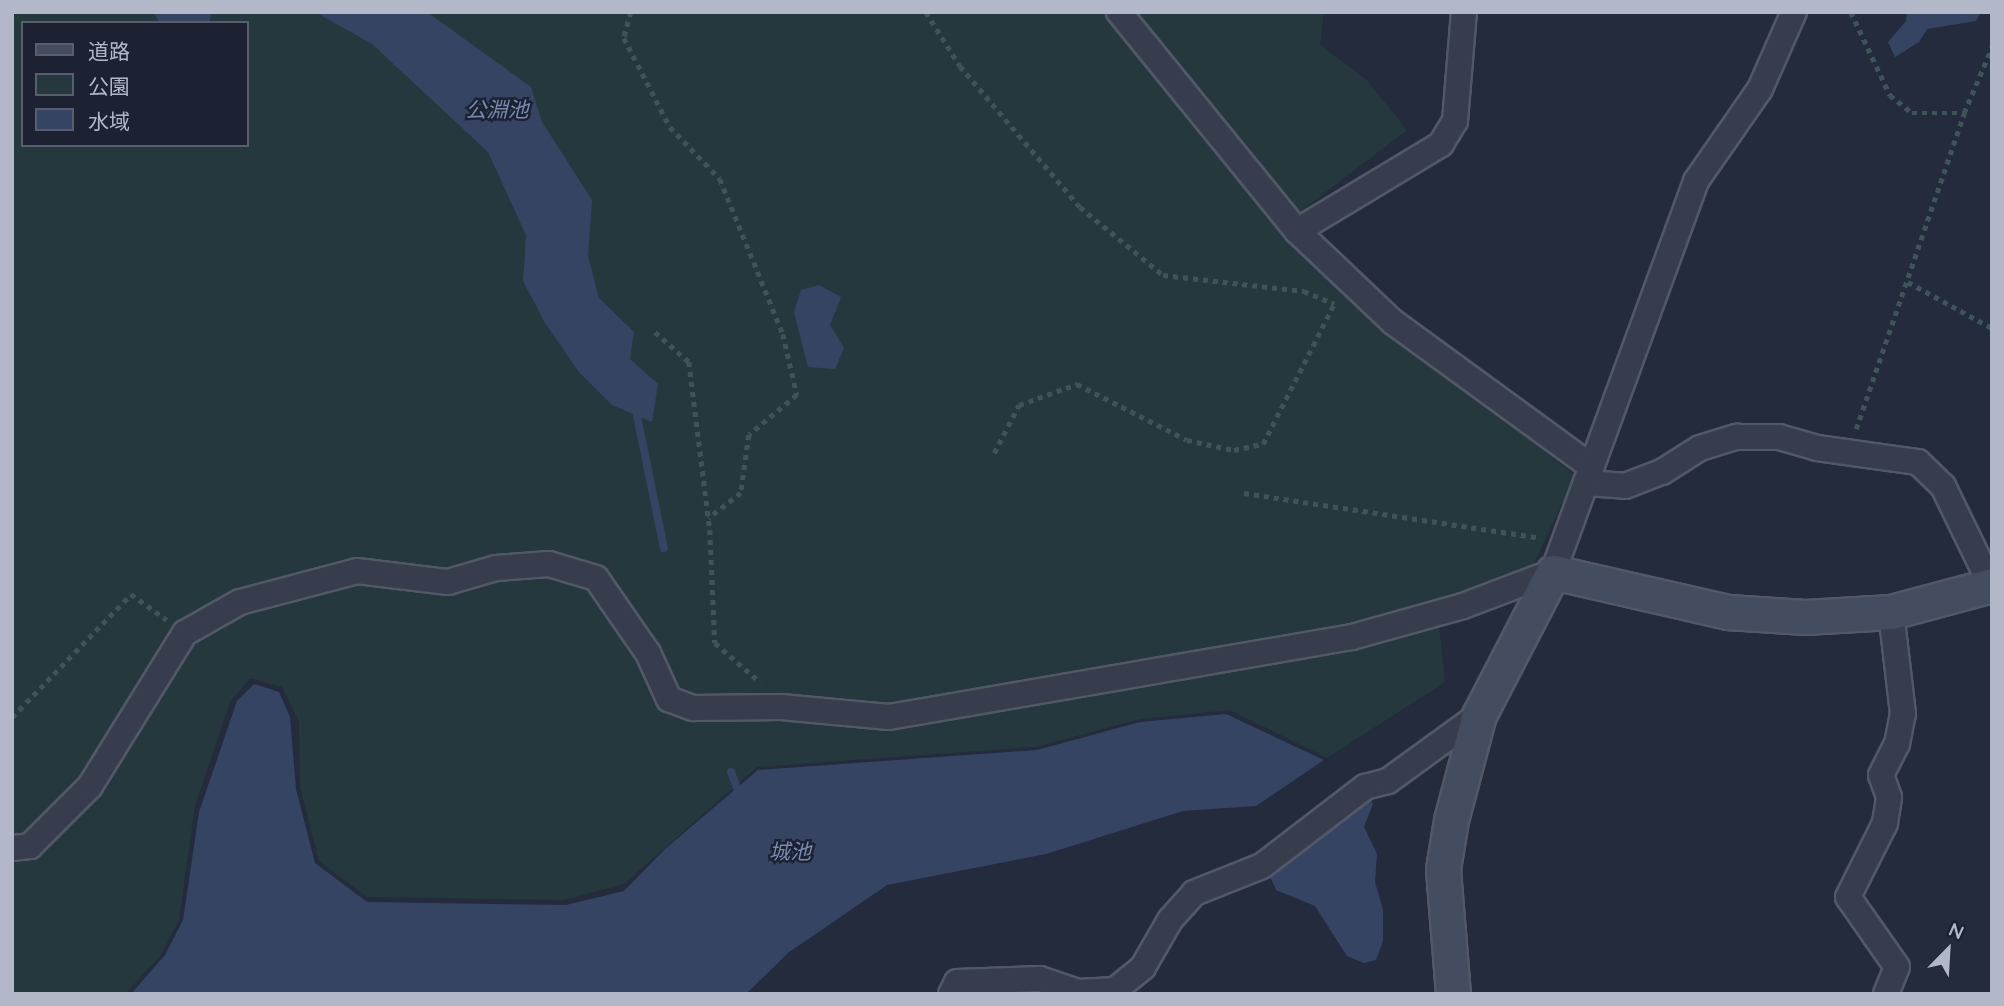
<!DOCTYPE html>
<meta charset="utf-8">
<style>
body{margin:0}
#map{position:relative;width:2004px;height:1006px;overflow:hidden;background:#232b3d;font-family:Quicksand,"Noto Sans JP",sans-serif}
div>[style]{position:absolute}
.green>*{inset:0;background:#25383e}
.water>*{inset:0;background:#364464}
.stream>*{height:8px;margin:-4px;padding:0 4px;transform-origin:4px;border-radius:4px;background:#364464}
.path>*{height:4.5px;margin-top:-2.25px;transform-origin:0;background:repeating-linear-gradient(90deg,#3f5458 0 5px,transparent 0 10px)}
.roads{filter:drop-shadow(2px 0 #525868) drop-shadow(-2px 0 #525868) drop-shadow(0 2px #525868) drop-shadow(0 -2px #525868)}
.street>*{height:24px;margin:-12px;padding:0 12px;transform-origin:12px;border-radius:12px;background:#373d4d}
.secondary>*{height:33px;margin:-16.5px;padding:0 16.5px;transform-origin:16.5px;border-radius:16.5px;background:#444c60}
span{translate:-50% -50%;white-space:nowrap;text-align:center;line-height:1.15;-webkit-text-stroke:5px #1c2232;paint-order:stroke}
.water-label{font-size:21px;color:#798bb1;font-style:italic}
.frame{position:absolute;inset:0;border:14px solid #b2b8c8;pointer-events:none}
.legend{position:absolute;left:21px;top:21px;width:228px;height:126px;box-sizing:border-box;background:#1c2232;border:2px solid #585e6e;margin:0;padding:9px 12px;list-style:none;font-size:21px;color:#b2b8c8}
.legend li{display:flex;align-items:center;gap:14px;height:35px}
.legend b{width:35px;border:2px solid #585e6e}
.north{position:absolute;left:1913px;top:915px;width:70px;height:70px;-webkit-text-stroke:5px #1c2232;paint-order:stroke;rotate:24deg;font-size:19px;font-weight:700;line-height:28px;text-align:center;color:#b2b8c8}
.north::after{content:'';display:block;margin:auto;width:24px;height:32px;background:#b2b8c8;clip-path:polygon(50% 0,100% 100%,50% 72%,0 100%)}
</style>
<div id="map">
<div class="green">
<div style="clip-path:polygon(evenodd,12px 12px,1324px 12px,1320px 45px,1367px 80px,1407px 130px,1305px 208px,1289px 235px,1341px 293px,1575px 475px,1517px 601px,1439px 627px,1445px 682px,1327px 758px,1230px 710px,1141px 719px,1035px 747px,757px 767px,624px 884px,564px 900px,367px 897px,319px 861px,300px 787px,299px 722px,282px 687px,250px 678px,230px 702px,195px 806px,179px 920px,161px 955px,125px 994px,12px 994px,12px 12px,23px 23px,247px 23px,247px 145px,23px 145px,23px 23px)"></div>
</div>
<div class="water">
<div style="clip-path:polygon(154px 12px,212px 12px,209px 23px,159px 23px)"></div>
<div style="clip-path:polygon(315px 12px,427px 12px,531px 87px,542px 122px,592px 200px,588px 256px,599px 298px,634px 332px,630px 359px,658px 384px,652px 422px,612px 405px,579px 372px,545px 323px,523px 281px,526px 235px,488px 152px,372px 44px)"></div>
<div style="clip-path:polygon(1907px 12px,1981px 12px,1976px 21px,1927px 29px,1919px 42px,1895px 57px,1888px 42px,1906px 21px)"></div>
<div style="clip-path:polygon(819px 285px,841px 297px,830px 325px,844px 348px,835px 369px,808px 367px,794px 312px,801px 290px)"></div>
<div style="clip-path:polygon(254px 684px,279px 692px,290px 717px,296px 789px,315px 863px,367px 902px,566px 905px,624px 891px,665px 849px,758px 770px,1037px 750px,1140px 722px,1226px 714px,1324px 760px,1256px 806px,1183px 811px,1046px 854px,887px 885px,788px 953px,746px 994px,131px 994px,165px 955px,183px 920px,199px 812px,237px 701px)"></div>
<div style="clip-path:polygon(1369px 795px,1373px 804px,1364px 827px,1377px 854px,1375px 882px,1383px 910px,1383px 941px,1376px 960px,1364px 963px,1347px 956px,1315px 906px,1276px 890px,1268px 872px)"></div>
</div>
<div class="stream">
<div style="left:635px;top:406px;width:145px;rotate:78.5deg"></div>
<div style="left:731px;top:772px;width:26px;rotate:69deg"></div>
</div>
<div class="path">
<div style="left:631px;top:12px;width:27px;rotate:105deg"></div>
<div style="left:624px;top:38px;width:100px;rotate:62.7deg"></div>
<div style="left:670px;top:127px;width:72px;rotate:46.1deg"></div>
<div style="left:720px;top:179px;width:167px;rotate:67.9deg"></div>
<div style="left:783px;top:334px;width:63px;rotate:77.1deg"></div>
<div style="left:797px;top:395px;width:62px;rotate:140.2deg"></div>
<div style="left:749px;top:435px;width:59px;rotate:97.9deg"></div>
<div style="left:741px;top:493px;width:41px;rotate:142deg"></div>
<div style="left:926px;top:12px;width:64px;rotate:57.8deg"></div>
<div style="left:960px;top:66px;width:185px;rotate:49.6deg"></div>
<div style="left:1080px;top:207px;width:107px;rotate:39.3deg"></div>
<div style="left:1163px;top:275px;width:142px;rotate:6.5deg"></div>
<div style="left:1304px;top:291px;width:33px;rotate:23deg"></div>
<div style="left:1851px;top:12px;width:92px;rotate:64.8deg"></div>
<div style="left:1890px;top:95px;width:28px;rotate:39deg"></div>
<div style="left:1912px;top:113px;width:52px"></div>
<div style="left:1908px;top:282px;width:96px;rotate:28.7deg"></div>
<div style="left:655px;top:332px;width:45px;rotate:41.4deg"></div>
<div style="left:689px;top:362px;width:169px;rotate:82.9deg"></div>
<div style="left:710px;top:530px;width:113px;rotate:87.5deg"></div>
<div style="left:715px;top:643px;width:60px;rotate:40.9deg"></div>
<div style="left:1856px;top:429px;width:334px;rotate:-71.1deg"></div>
<div style="left:1964px;top:113px;width:72px;rotate:-67deg"></div>
<div style="left:994px;top:453px;width:54px;rotate:-62.5deg"></div>
<div style="left:1019px;top:405px;width:62px;rotate:-19.9deg"></div>
<div style="left:1077px;top:384px;width:123px;rotate:27deg"></div>
<div style="left:1187px;top:440px;width:48px;rotate:12deg"></div>
<div style="left:1234px;top:450px;width:30px;rotate:-12deg"></div>
<div style="left:1263px;top:444px;width:157px;rotate:-63.1deg"></div>
<div style="left:1244px;top:493px;width:300px;rotate:8.6deg"></div>
<div style="left:12px;top:717px;width:171px;rotate:-45.9deg"></div>
<div style="left:131px;top:594px;width:44px;rotate:35.8deg"></div>
</div>
<div class="roads">
<div class="street">
<div style="left:1119px;top:12px;width:282px;rotate:50.9deg"></div>
<div style="left:1297px;top:231px;width:132px;rotate:43.5deg"></div>
<div style="left:1393px;top:322px;width:246px;rotate:36.1deg"></div>
<div style="left:1297px;top:231px;width:168px;rotate:-31.1deg"></div>
<div style="left:1441px;top:144px;width:27px;rotate:-59deg"></div>
<div style="left:1455px;top:121px;width:109px;rotate:-85.3deg"></div>
<div style="left:1586px;top:483px;width:39px;rotate:4deg"></div>
<div style="left:1625px;top:486px;width:40px;rotate:-21deg"></div>
<div style="left:1662px;top:472px;width:45px;rotate:-32.3deg"></div>
<div style="left:1700px;top:448px;width:39px;rotate:-17deg"></div>
<div style="left:1737px;top:437px;width:42px"></div>
<div style="left:1779px;top:437px;width:40px;rotate:16deg"></div>
<div style="left:1817px;top:448px;width:102px;rotate:7.9deg"></div>
<div style="left:1918px;top:462px;width:35px;rotate:44deg"></div>
<div style="left:1943px;top:486px;width:110px;rotate:64.1deg"></div>
<div style="left:12px;top:848px;width:18px;rotate:-6deg"></div>
<div style="left:30px;top:846px;width:85px;rotate:-45deg"></div>
<div style="left:90px;top:786px;width:180px;rotate:-58.2deg"></div>
<div style="left:185px;top:633px;width:63px;rotate:-29.4deg"></div>
<div style="left:240px;top:602px;width:121px;rotate:-14.8deg"></div>
<div style="left:357px;top:571px;width:92px;rotate:6.9deg"></div>
<div style="left:448px;top:582px;width:50px;rotate:-16.3deg"></div>
<div style="left:496px;top:568px;width:53px;rotate:-4.3deg"></div>
<div style="left:549px;top:564px;width:49px;rotate:16.6deg"></div>
<div style="left:596px;top:578px;width:91px;rotate:55.3deg"></div>
<div style="left:648px;top:653px;width:51px;rotate:65.5deg"></div>
<div style="left:669px;top:699px;width:26px;rotate:21deg"></div>
<div style="left:693px;top:708px;width:88px;rotate:-0.7deg"></div>
<div style="left:781px;top:707px;width:108px;rotate:5.3deg"></div>
<div style="left:889px;top:717px;width:470px;rotate:-9.8deg"></div>
<div style="left:1352px;top:637px;width:115px;rotate:-15.6deg"></div>
<div style="left:1463px;top:606px;width:96px;rotate:-20.7deg"></div>
<div style="left:1553px;top:572px;width:416px;rotate:-69.9deg"></div>
<div style="left:1696px;top:181px;width:112px;rotate:-55.2deg"></div>
<div style="left:1760px;top:89px;width:84px;rotate:-66.2deg"></div>
<div style="left:951px;top:994px;width:13px;rotate:-63deg"></div>
<div style="left:957px;top:982px;width:83px;rotate:-2.1deg"></div>
<div style="left:1040px;top:979px;width:40px;rotate:18.9deg"></div>
<div style="left:1078px;top:992px;width:37px;rotate:-3deg"></div>
<div style="left:1115px;top:990px;width:36px;rotate:-39deg"></div>
<div style="left:1143px;top:967px;width:54px;rotate:-60.1deg"></div>
<div style="left:1170px;top:920px;width:36px;rotate:-48deg"></div>
<div style="left:1194px;top:893px;width:73px;rotate:-21.7deg"></div>
<div style="left:1262px;top:866px;width:130px;rotate:-37.5deg"></div>
<div style="left:1365px;top:787px;width:24px;rotate:-15deg"></div>
<div style="left:1388px;top:781px;width:112px;rotate:-36deg"></div>
<div style="left:1886px;top:994px;width:29px;rotate:-68deg"></div>
<div style="left:1897px;top:967px;width:85px;rotate:-125deg"></div>
<div style="left:1848px;top:897px;width:83px;rotate:-63.4deg"></div>
<div style="left:1885px;top:823px;width:26px;rotate:-81deg"></div>
<div style="left:1889px;top:797px;width:23px;rotate:-110deg"></div>
<div style="left:1881px;top:775px;width:35px;rotate:-63deg"></div>
<div style="left:1897px;top:744px;width:31px;rotate:-79deg"></div>
<div style="left:1903px;top:714px;width:103px;rotate:-96.7deg"></div>
</div>
<div class="secondary">
<div style="left:1453px;top:994px;width:125px;rotate:-94.6deg"></div>
<div style="left:1443px;top:869px;width:50px;rotate:-80.7deg"></div>
<div style="left:1451px;top:820px;width:109px;rotate:-75.1deg"></div>
<div style="left:1479px;top:715px;width:161px;rotate:-62.6deg"></div>
<div style="left:1553px;top:572px;width:180px;rotate:12.9deg"></div>
<div style="left:1728px;top:612px;width:77px;rotate:3.7deg"></div>
<div style="left:1805px;top:617px;width:86px;rotate:-3.3deg"></div>
<div style="left:1891px;top:612px;width:105px;rotate:-15deg"></div>
</div>
</div>
<div class="water-label">
<span style="left:497px;top:109px">公淵池</span>
<span style="left:790px;top:851px">城池</span>
</div>
<div class="frame"></div>
<ul class="legend">
<li><b style="height:9px;background:#444c60"></b>道路</li>
<li><b style="height:19px;background:#25383e"></b>公園</li>
<li><b style="height:19px;background:#364464"></b>水域</li>
</ul>
<div class="north">N</div>
</div>
